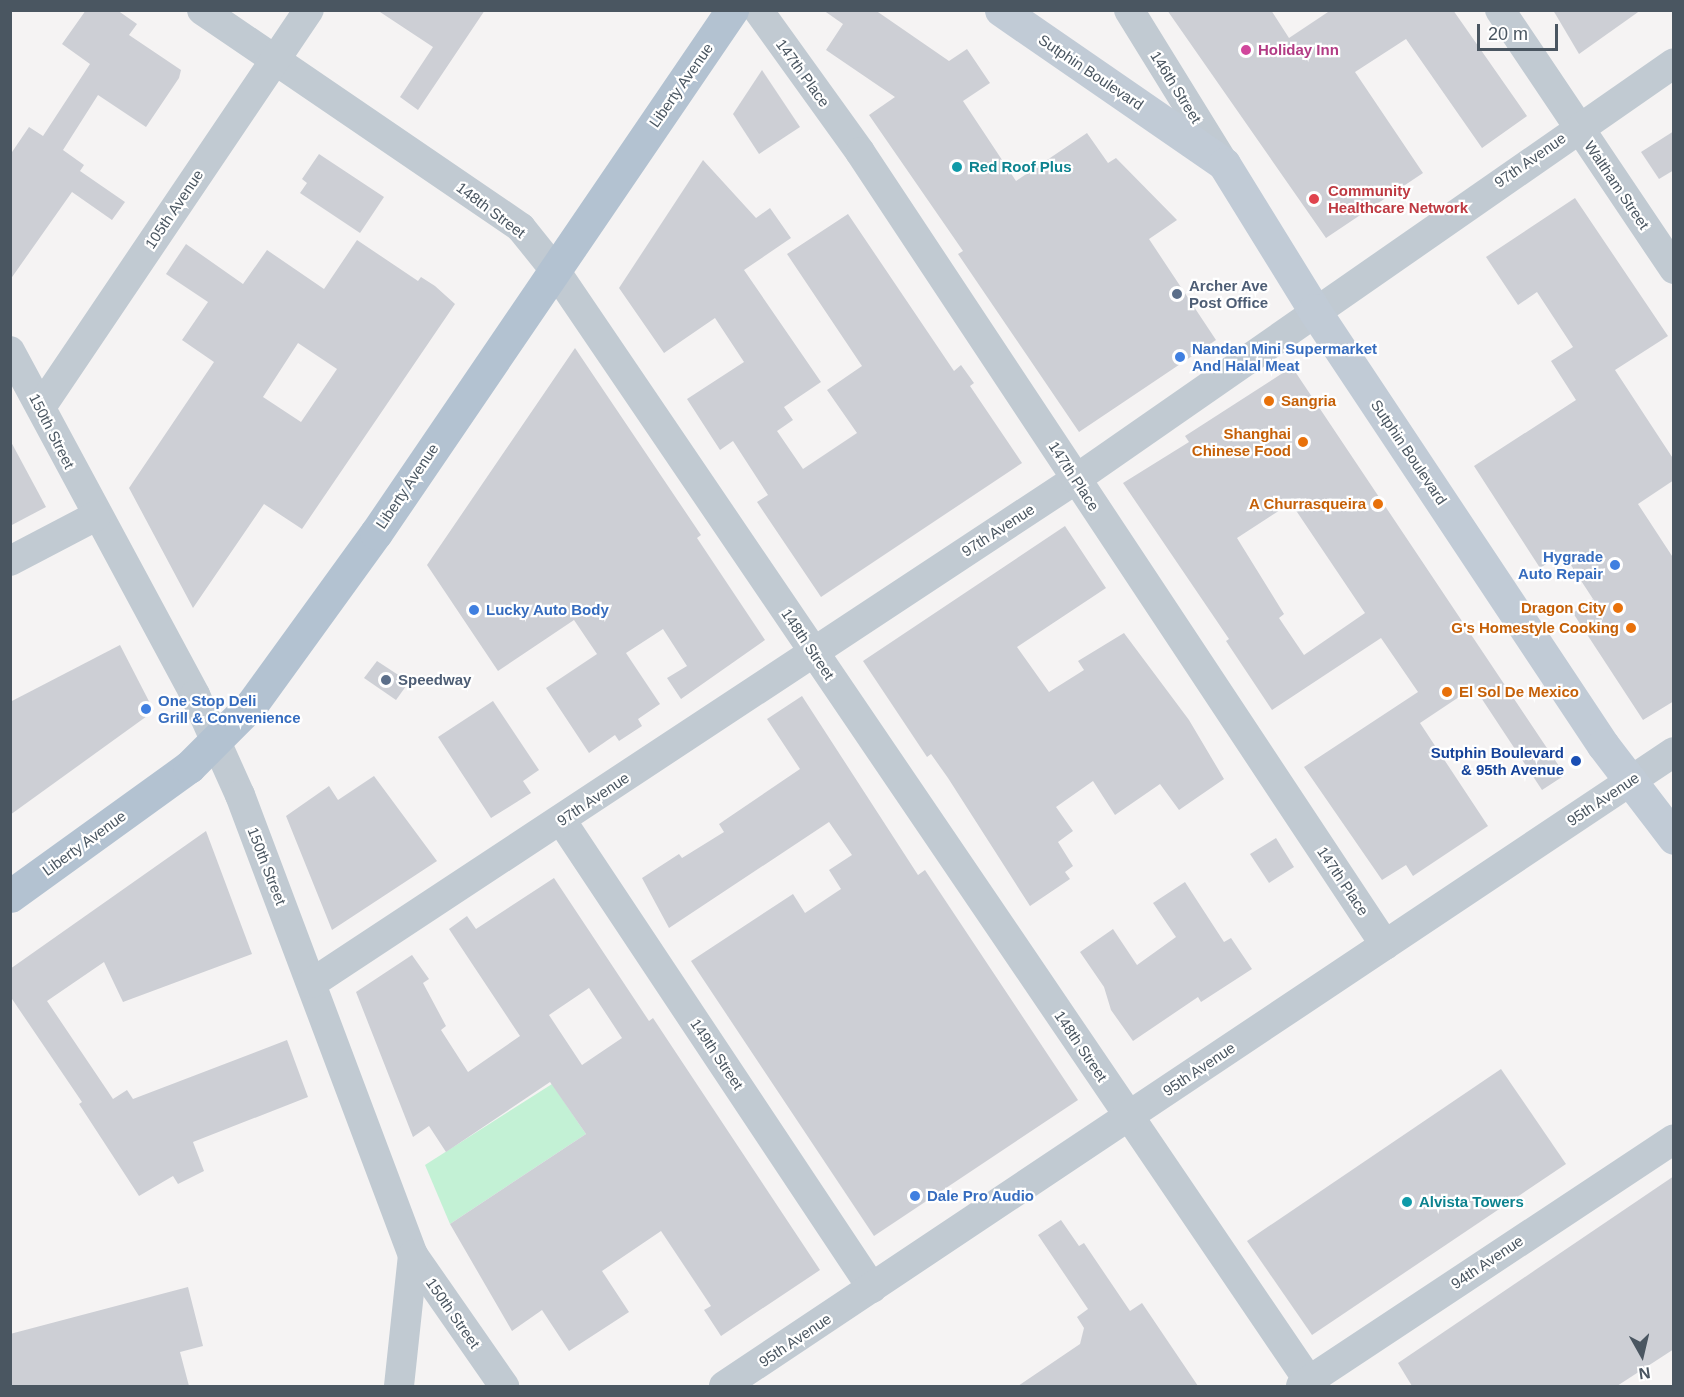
<!DOCTYPE html>
<style>
body{margin:0}
#map{position:relative;width:1684px;height:1397px;overflow:hidden;background:#f5f3f3;font-family:Helvetica,sans-serif}
div>[style]{position:absolute}
.green>*{inset:0;background:#c3f1d5}
.building>*{inset:0;background:#cdcfd5}
.minor>*{height:30px;margin:-15px;padding:0 15px;transform-origin:15px;border-radius:15px;background:#c1cad2}
.secondary>*{height:33px;margin:-16.5px;padding:0 16.5px;transform-origin:16.5px;border-radius:16.5px;background:#c1cbd6}
.primary>*{height:33px;margin:-16.5px;padding:0 16.5px;transform-origin:16.5px;border-radius:16.5px;background:#b3c2d1}
.dots>*{width:16px;height:16px;translate:-50% -50%;box-sizing:border-box;border:3px solid #fff;border-radius:50%}
span{translate:-50% -50%;white-space:nowrap;text-align:center;line-height:1.15;-webkit-text-stroke:4.5px #fff;paint-order:stroke}
.hotel-label{font-size:15px;color:#b23c85;font-weight:700}
.left{translate:0 -50%;text-align:left}
.street-label{font-size:15px;color:#4a5661}
.culture-label{font-size:15px;color:#0d838f;font-weight:700}
.health-label{font-size:15px;color:#be3a42;font-weight:700}
.service-label{font-size:15px;color:#4e5e75;font-weight:700}
.shop-label{font-size:15px;color:#366cbe;font-weight:700}
.right{translate:-100% -50%;text-align:right}
.food-label{font-size:15px;color:#c56008;font-weight:700}
.transit-label{font-size:15px;color:#164399;font-weight:700}
.frame{position:absolute;inset:0;border:12px solid #4a5661;pointer-events:none}
.north{position:absolute;left:1612px;top:1325px;width:60px;height:60px;-webkit-text-stroke:4px #fff;paint-order:stroke;rotate:172deg;font-size:16px;font-weight:700;line-height:24px;text-align:center;color:#4a5661}
.north::after{content:'';display:block;margin:auto;width:21px;height:27px;background:#4a5661;clip-path:polygon(50% 0,100% 100%,50% 72%,0 100%)}
.scale{position:absolute;left:1477px;top:24px;width:81px;height:27px;box-sizing:border-box;border:3px solid #4a5661;border-top:0;padding-left:8px;font-size:18px;line-height:21px;white-space:nowrap;color:#4a5661;-webkit-text-stroke:4px #fff;paint-order:stroke}
</style>
<div id="map">
<div class="green">
<div style="clip-path:polygon(552px 1084px,586px 1134px,450px 1224px,425px 1165px)"></div>
</div>
<div class="building">
<div style="clip-path:polygon(86px 10px,117px 10px,137px 24px,129px 35px,181px 70px,179px 78px,146px 127px,98px 95px,63px 150px,84px 165px,80px 171px,125px 202px,112px 220px,72px 192px,10px 280px,10px 155px,29px 127px,43px 136px,90px 64px,62px 44px)"></div>
<div style="clip-path:polygon(377px 10px,485px 10px,418px 110px,400px 97px,433px 47px)"></div>
<div style="clip-path:polygon(823px 10px,875px 10px,949px 61px,967px 49px,990px 83px,963px 101px,1016px 181px,1087px 133px,1108px 163px,1116px 158px,1177px 220px,1149px 239px,1216px 340px,1079px 432px,958px 254px,963px 251px,869px 115px,895px 97px,826px 50px,843px 24px)"></div>
<div style="clip-path:polygon(1167px 10px,1271px 10px,1289px 38px,1331px 10px,1453px 10px,1527px 116px,1482px 148px,1406px 39px,1355px 72px,1423px 173px,1326px 238px)"></div>
<div style="clip-path:polygon(1553px 10px,1641px 10px,1579px 54px)"></div>
<div style="clip-path:polygon(762px 70px,800px 127px,759px 154px,733px 114px)"></div>
<div style="clip-path:polygon(1674px 131px,1674px 170px,1659px 179px,1641px 152px)"></div>
<div style="clip-path:polygon(319px 154px,384px 197px,360px 233px,300px 193px,307px 183px,302px 179px)"></div>
<div style="clip-path:polygon(703px 160px,756px 218px,770px 208px,791px 238px,744px 270px,821px 382px,784px 407px,793px 420px,777px 431px,803px 469px,857px 433px,827px 390px,862px 366px,787px 254px,848px 214px,954px 371px,961px 365px,974px 383px,970px 386px,1022px 463px,821px 597px,757px 502px,768px 495px,733px 441px,720px 450px,687px 399px,744px 362px,715px 318px,664px 353px,619px 288px)"></div>
<div style="clip-path:polygon(1575px 198px,1668px 336px,1615px 370px,1674px 460px,1674px 480px,1638px 504px,1674px 559px,1674px 701px,1643px 720px,1573px 613px,1593px 599px,1563px 553px,1540px 568px,1474px 466px,1576px 400px,1551px 361px,1573px 347px,1537px 292px,1518px 305px,1486px 257px)"></div>
<div style="clip-path:polygon(evenodd,357px 240px,418px 281px,421px 277px,435px 286px,455px 304px,302px 529px,264px 504px,193px 608px,129px 488px,214px 362px,182px 340px,208px 302px,166px 274px,186px 244px,243px 284px,267px 250px,324px 289px,357px 240px,298px 343px,337px 369px,301px 422px,263px 397px,298px 343px)"></div>
<div style="clip-path:polygon(575px 348px,701px 535px,697px 538px,765px 640px,681px 699px,667px 678px,687px 666px,663px 629px,626px 653px,660px 704px,638px 719px,642px 726px,619px 741px,615px 735px,589px 753px,546px 688px,597px 654px,574px 620px,498px 671px,427px 565px)"></div>
<div style="clip-path:polygon(evenodd,1292px 367px,1565px 775px,1542px 790px,1474px 687px,1420px 723px,1488px 826px,1413px 876px,1406px 865px,1382px 880px,1304px 767px,1418px 692px,1381px 638px,1272px 710px,1226px 641px,1229px 639px,1123px 483px,1189px 442px,1185px 436px,1292px 367px,1291px 503px,1365px 613px,1304px 655px,1279px 618px,1284px 614px,1237px 538px,1291px 503px)"></div>
<div style="clip-path:polygon(10px 440px,46px 507px,10px 526px)"></div>
<div style="clip-path:polygon(1065px 526px,1106px 588px,1017px 647px,1049px 692px,1084px 670px,1078px 661px,1124px 633px,1189px 720px,1224px 779px,1179px 810px,1160px 784px,1115px 815px,1093px 781px,1056px 807px,1073px 831px,1058px 842px,1073px 866px,1065px 872px,1070px 879px,1030px 906px,948px 778px,931px 754px,927px 757px,863px 661px)"></div>
<div style="clip-path:polygon(120px 645px,154px 711px,10px 815px,10px 702px)"></div>
<div style="clip-path:polygon(377px 661px,409px 682px,396px 700px,364px 678px)"></div>
<div style="clip-path:polygon(802px 696px,918px 875px,925px 870px,1078px 1100px,874px 1236px,691px 961px,793px 894px,805px 913px,841px 889px,829px 870px,852px 855px,829px 822px,669px 928px,642px 878px,679px 854px,682px 858px,724px 832px,719px 824px,800px 769px,767px 719px)"></div>
<div style="clip-path:polygon(493px 701px,539px 770px,523px 781px,531px 793px,491px 818px,438px 737px)"></div>
<div style="clip-path:polygon(374px 776px,437px 861px,332px 930px,286px 816px,329px 786px,338px 800px)"></div>
<div style="clip-path:polygon(206px 831px,252px 954px,123px 1002px,104px 962px,47px 1001px,113px 1099px,127px 1090px,133px 1099px,287px 1040px,308px 1097px,193px 1142px,204px 1171px,178px 1184px,173px 1176px,139px 1196px,79px 1104px,82px 1102px,10px 996px,10px 969px)"></div>
<div style="clip-path:polygon(1276px 838px,1294px 867px,1269px 883px,1250px 854px)"></div>
<div style="clip-path:polygon(evenodd,554px 878px,649px 1021px,653px 1018px,820px 1270px,721px 1336px,704px 1310px,711px 1306px,661px 1231px,602px 1271px,629px 1312px,569px 1351px,542px 1310px,512px 1331px,450px 1224px,586px 1134px,550px 1082px,446px 1152px,429px 1126px,413px 1137px,356px 992px,412px 955px,429px 979px,423px 983px,446px 1026px,441px 1030px,468px 1072px,520px 1036px,449px 929px,467px 916px,476px 929px,554px 878px,589px 988px,622px 1038px,582px 1065px,549px 1015px,589px 988px)"></div>
<div style="clip-path:polygon(1185px 882px,1224px 942px,1231px 938px,1252px 969px,1201px 1002px,1198px 997px,1133px 1041px,1111px 1010px,1104px 987px,1080px 952px,1113px 929px,1137px 965px,1176px 937px,1153px 903px)"></div>
<div style="clip-path:polygon(1501px 1069px,1566px 1164px,1312px 1335px,1247px 1241px)"></div>
<div style="clip-path:polygon(1674px 1176px,1674px 1349px,1617px 1386px,1412px 1386px,1398px 1363px)"></div>
<div style="clip-path:polygon(1061px 1220px,1079px 1246px,1084px 1243px,1130px 1311px,1142px 1303px,1198px 1386px,1018px 1386px,1080px 1344px,1084px 1328px,1077px 1317px,1088px 1309px,1038px 1235px)"></div>
<div style="clip-path:polygon(188px 1287px,203px 1346px,180px 1352px,189px 1386px,10px 1386px,10px 1334px)"></div>
</div>
<div class="minor">
<div style="left:202px;top:10px;width:386px;rotate:34.3deg"></div>
<div style="left:521px;top:228px;width:53px;rotate:51.2deg"></div>
<div style="left:554px;top:269px;width:1344px;rotate:55.83deg"></div>
<div style="left:758px;top:10px;width:175px;rotate:54.3deg"></div>
<div style="left:860px;top:152px;width:951px;rotate:56.49deg"></div>
<div style="left:1129px;top:10px;width:181px;rotate:58.3deg"></div>
<div style="left:1500px;top:10px;width:312px;rotate:56.1deg"></div>
<div style="left:10px;top:351px;width:391px;rotate:61.7deg"></div>
<div style="left:195px;top:695px;width:110px;rotate:65.8deg"></div>
<div style="left:240px;top:795px;width:491px;rotate:69.4deg"></div>
<div style="left:413px;top:1255px;width:160px;rotate:55.2deg"></div>
<div style="left:41px;top:407px;width:479px;rotate:-56deg"></div>
<div style="left:10px;top:561px;width:97px;rotate:-27.6deg"></div>
<div style="left:561px;top:820px;width:562px;rotate:56.39deg"></div>
<div style="left:312px;top:983px;width:915px;rotate:-33.41deg"></div>
<div style="left:1076px;top:479px;width:728px;rotate:-34.82deg"></div>
<div style="left:399px;top:1386px;width:132px;rotate:-83.9deg"></div>
<div style="left:724px;top:1386px;width:1142px;rotate:-33.72deg"></div>
<div style="left:1301px;top:1386px;width:447px;rotate:-33.5deg"></div>
</div>
<div class="secondary">
<div style="left:1001px;top:10px;width:271px;rotate:34.6deg"></div>
<div style="left:1224px;top:164px;width:172px;rotate:58.3deg"></div>
<div style="left:1314px;top:310px;width:522px;rotate:56.4deg"></div>
<div style="left:1603px;top:745px;width:117px;rotate:52.6deg"></div>
</div>
<div class="primary">
<div style="left:10px;top:896px;width:221px;rotate:-35.8deg"></div>
<div style="left:189px;top:767px;width:89px;rotate:-45deg"></div>
<div style="left:252px;top:704px;width:211px;rotate:-54.1deg"></div>
<div style="left:376px;top:533px;width:633px;rotate:-55.76deg"></div>
</div>
<div class="dots">
<div style="left:1246px;top:50px;background:#d1479c"></div>
<div style="left:957px;top:167px;background:#0f9aa8"></div>
<div style="left:1314px;top:199px;background:#e0444e"></div>
<div style="left:1177px;top:294px;background:#5c6f8a"></div>
<div style="left:1180px;top:357px;background:#3f7fe0"></div>
<div style="left:1269px;top:401px;background:#e8710a"></div>
<div style="left:1303px;top:442px;background:#e8710a"></div>
<div style="left:1378px;top:504px;background:#e8710a"></div>
<div style="left:1615px;top:565px;background:#3f7fe0"></div>
<div style="left:1618px;top:608px;background:#e8710a"></div>
<div style="left:474px;top:610px;background:#3f7fe0"></div>
<div style="left:1631px;top:628px;background:#e8710a"></div>
<div style="left:386px;top:680px;background:#5c6f8a"></div>
<div style="left:1447px;top:692px;background:#e8710a"></div>
<div style="left:146px;top:709px;background:#3f7fe0"></div>
<div style="left:1576px;top:761px;background:#1a4fb4"></div>
<div style="left:915px;top:1196px;background:#3f7fe0"></div>
<div style="left:1407px;top:1202px;background:#0f9aa8"></div>
</div>
<div class="hotel-label">
<span class="left" style="left:1258px;top:50px">Holiday Inn</span>
</div>
<div class="street-label">
<span style="left:1091px;top:72px;rotate:34deg">Sutphin Boulevard</span>
<span style="left:803px;top:73px;rotate:54deg">147th Place</span>
<span style="left:681px;top:85px;rotate:-55deg">Liberty Avenue</span>
<span style="left:1176px;top:87px;rotate:58deg">146th Street</span>
<span style="left:1530px;top:160px;rotate:-35deg">97th Avenue</span>
<span style="left:1617px;top:185px;rotate:56deg">Waltham Street</span>
<span style="left:174px;top:209px;rotate:-56deg">105th Avenue</span>
<span style="left:491px;top:210px;rotate:37deg">148th Street</span>
<span style="left:52px;top:431px;rotate:63deg">150th Street</span>
<span style="left:1409px;top:452px;rotate:56deg">Sutphin Boulevard</span>
<span style="left:1074px;top:476px;rotate:57deg">147th Place</span>
<span style="left:407px;top:486px;rotate:-56deg">Liberty Avenue</span>
<span style="left:998px;top:530px;rotate:-33deg">97th Avenue</span>
<span style="left:808px;top:644px;rotate:56deg">148th Street</span>
<span style="left:593px;top:799px;rotate:-34deg">97th Avenue</span>
<span style="left:1603px;top:799px;rotate:-34deg">95th Avenue</span>
<span style="left:84px;top:843px;rotate:-36deg">Liberty Avenue</span>
<span style="left:267px;top:866px;rotate:69deg">150th Street</span>
<span style="left:1343px;top:881px;rotate:56deg">147th Place</span>
<span style="left:1081px;top:1046px;rotate:56deg">148th Street</span>
<span style="left:717px;top:1054px;rotate:56deg">149th Street</span>
<span style="left:1199px;top:1069px;rotate:-34deg">95th Avenue</span>
<span style="left:1487px;top:1262px;rotate:-34deg">94th Avenue</span>
<span style="left:453px;top:1313px;rotate:55deg">150th Street</span>
<span style="left:795px;top:1340px;rotate:-34deg">95th Avenue</span>
</div>
<div class="culture-label">
<span class="left" style="left:969px;top:167px">Red Roof Plus</span>
<span class="left" style="left:1419px;top:1202px">Alvista Towers</span>
</div>
<div class="health-label">
<span class="left" style="left:1328px;top:199px">Community<br>Healthcare Network</span>
</div>
<div class="service-label">
<span class="left" style="left:1189px;top:294px">Archer Ave<br>Post Office</span>
<span class="left" style="left:398px;top:680px">Speedway</span>
</div>
<div class="shop-label">
<span class="left" style="left:1192px;top:357px">Nandan Mini Supermarket<br>And Halal Meat</span>
<span class="right" style="left:1603px;top:565px">Hygrade<br>Auto Repair</span>
<span class="left" style="left:486px;top:610px">Lucky Auto Body</span>
<span class="left" style="left:158px;top:709px">One Stop Deli<br>Grill &amp; Convenience</span>
<span class="left" style="left:927px;top:1196px">Dale Pro Audio</span>
</div>
<div class="food-label">
<span class="left" style="left:1281px;top:401px">Sangria</span>
<span class="right" style="left:1291px;top:442px">Shanghai<br>Chinese Food</span>
<span class="right" style="left:1366px;top:504px">A Churrasqueira</span>
<span class="right" style="left:1606px;top:608px">Dragon City</span>
<span class="right" style="left:1619px;top:628px">G's Homestyle Cooking</span>
<span class="left" style="left:1459px;top:692px">El Sol De Mexico</span>
</div>
<div class="transit-label">
<span class="right" style="left:1564px;top:761px">Sutphin Boulevard<br>&amp; 95th Avenue</span>
</div>
<div class="frame"></div>
<div class="north">N</div>
<div class="scale">20 m</div>
</div>
